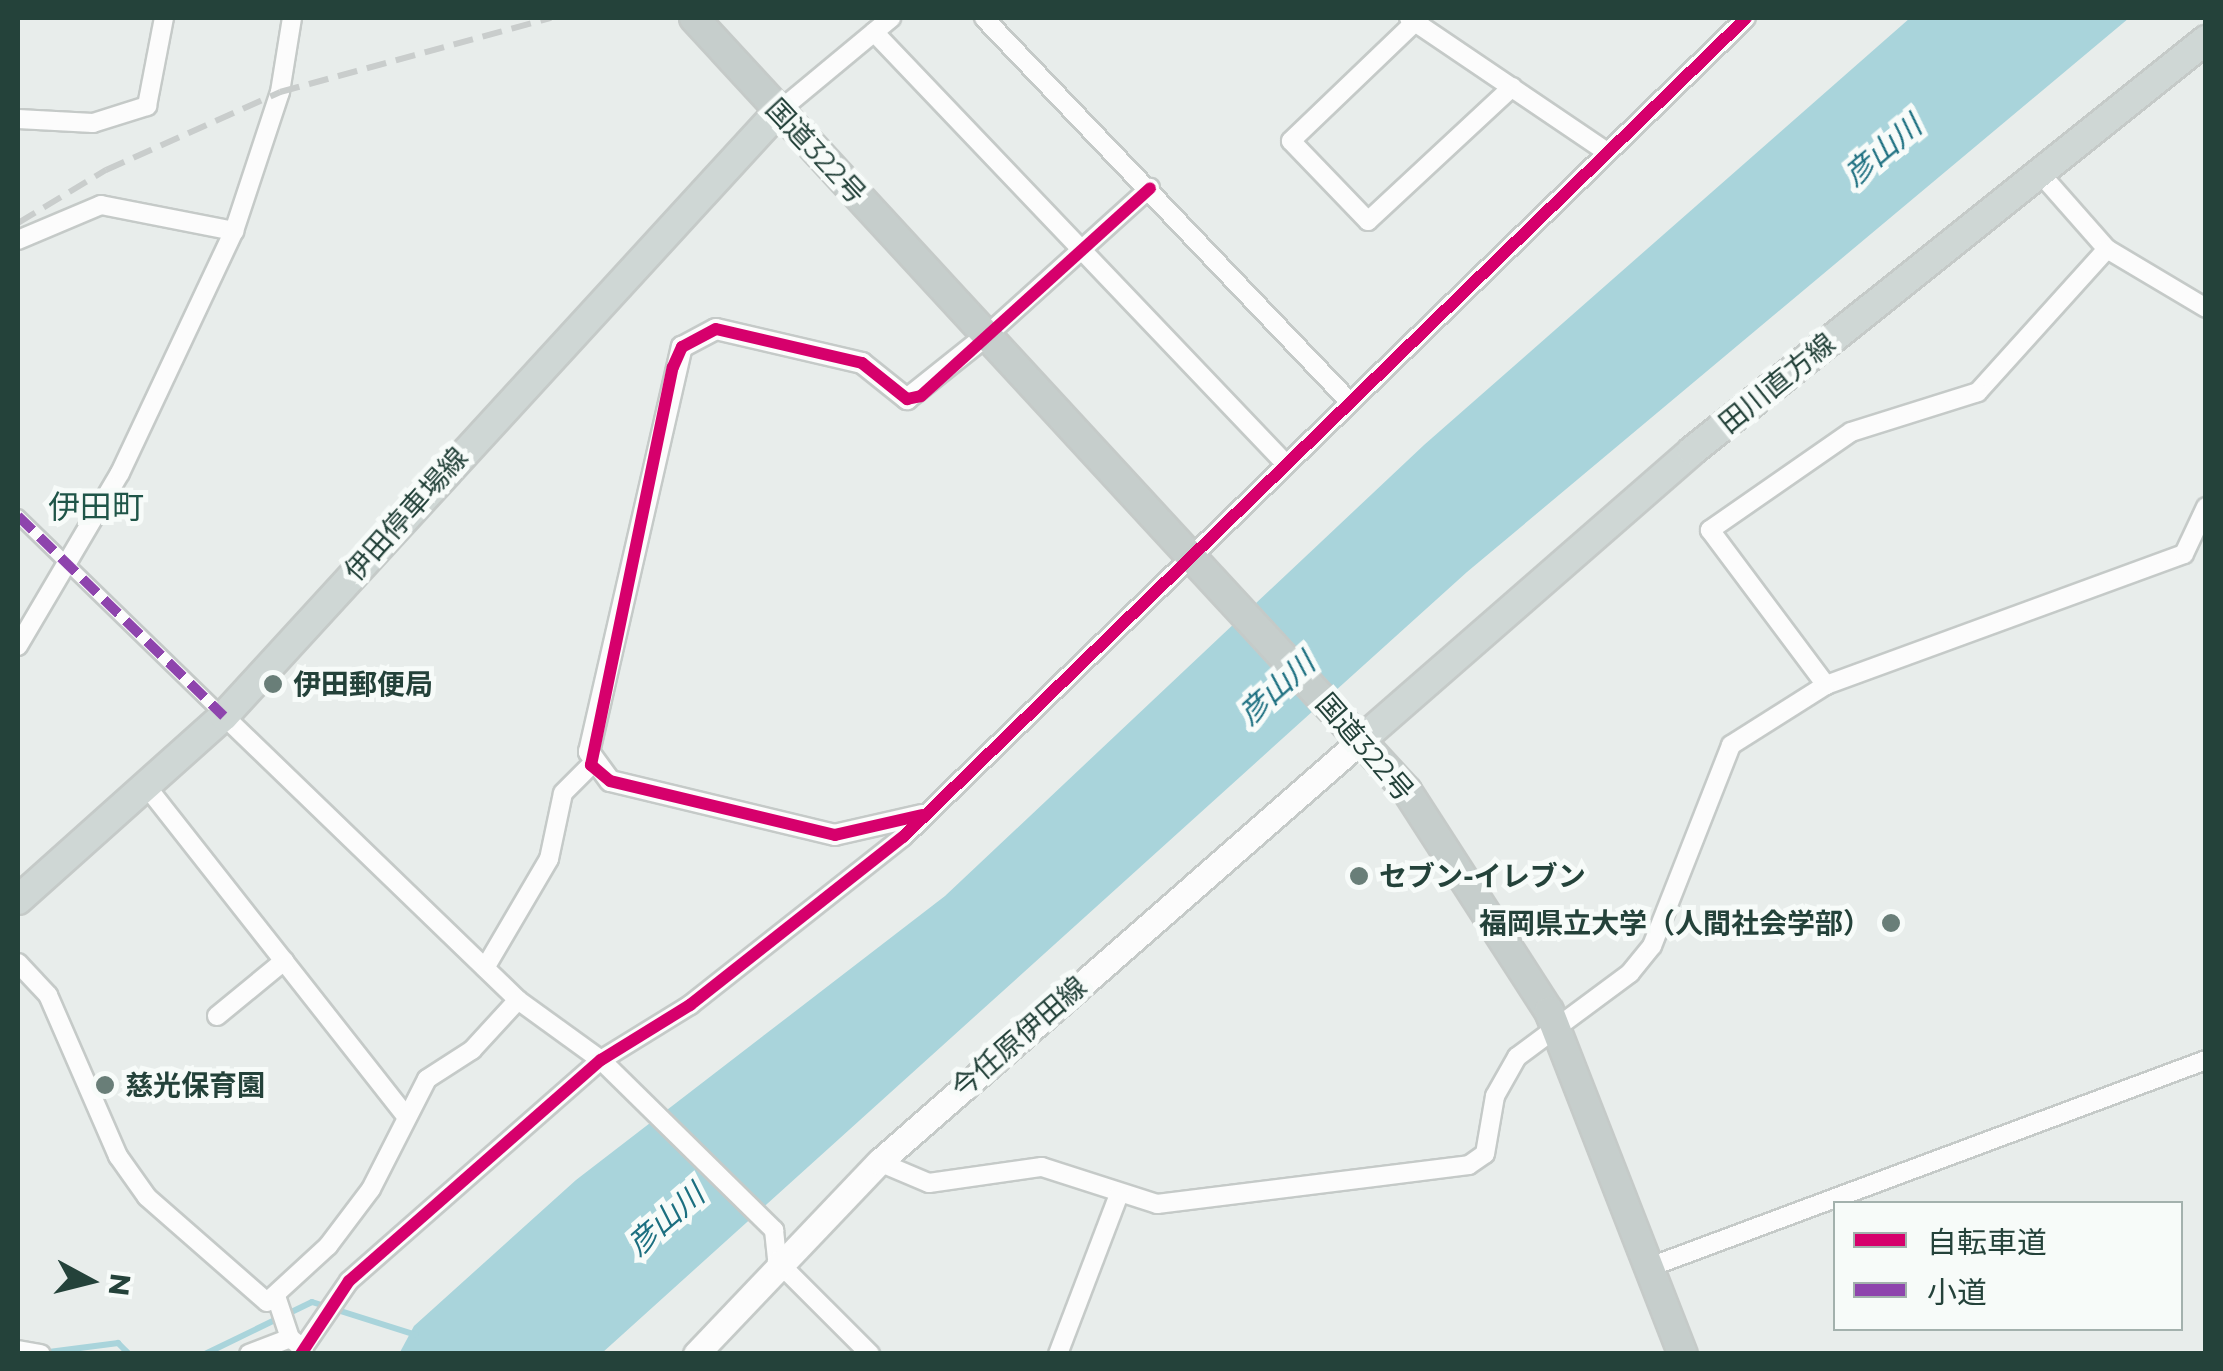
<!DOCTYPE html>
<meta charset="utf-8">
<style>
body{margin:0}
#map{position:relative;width:2223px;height:1371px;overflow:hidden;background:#e8edeb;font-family:Montserrat,"Noto Sans JP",sans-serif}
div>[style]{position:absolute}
.water>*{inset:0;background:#a9d4db}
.stream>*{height:6px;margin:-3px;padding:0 3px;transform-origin:3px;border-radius:3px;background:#a9d4db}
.roads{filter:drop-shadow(2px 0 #c5cac8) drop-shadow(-2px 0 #c5cac8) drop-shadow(0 2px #c5cac8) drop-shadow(0 -2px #c5cac8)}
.pedestrian>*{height:12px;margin:-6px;padding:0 6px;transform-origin:6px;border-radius:6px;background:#fcfcfc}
.minor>*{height:18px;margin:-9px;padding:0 9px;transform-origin:9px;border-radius:9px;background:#fcfcfc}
.tertiary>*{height:20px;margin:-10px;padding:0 10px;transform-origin:10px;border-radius:10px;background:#fcfcfc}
.secondary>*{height:25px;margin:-12.5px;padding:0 12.5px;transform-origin:12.5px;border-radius:12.5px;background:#fcfcfc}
.primary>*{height:28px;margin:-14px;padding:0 14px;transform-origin:14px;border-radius:14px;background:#cfd7d5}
.trunk>*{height:28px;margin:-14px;padding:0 14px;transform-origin:14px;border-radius:14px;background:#c6cecc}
.rail>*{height:6px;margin-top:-3px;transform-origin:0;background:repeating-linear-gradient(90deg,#c9cdcc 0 20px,transparent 0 30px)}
.quiet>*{height:10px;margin-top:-5px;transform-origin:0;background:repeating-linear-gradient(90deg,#8e44ad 0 20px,transparent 0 30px)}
.cycleway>*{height:12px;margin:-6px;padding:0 6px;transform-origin:6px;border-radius:6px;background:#d6006c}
.dots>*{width:28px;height:28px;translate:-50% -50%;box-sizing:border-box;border:5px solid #f7fbf9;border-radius:50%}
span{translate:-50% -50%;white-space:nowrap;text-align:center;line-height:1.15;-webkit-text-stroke:10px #f7fbf9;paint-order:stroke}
.street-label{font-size:28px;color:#24423a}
.poi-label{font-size:28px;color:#24423a;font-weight:700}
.left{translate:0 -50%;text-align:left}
.right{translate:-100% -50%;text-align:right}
.water-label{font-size:30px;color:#1c6f80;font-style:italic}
.quarter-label{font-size:32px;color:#1f5548}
.frame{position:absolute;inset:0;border:20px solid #24423a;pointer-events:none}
.legend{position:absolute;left:1833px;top:1201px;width:350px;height:130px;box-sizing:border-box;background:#f7fbf9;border:2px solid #a3b1ad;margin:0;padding:12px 18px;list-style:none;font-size:30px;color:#24423a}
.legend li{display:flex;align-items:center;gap:20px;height:50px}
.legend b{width:50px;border:2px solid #a3b1ad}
.north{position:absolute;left:40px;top:1231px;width:100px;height:100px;-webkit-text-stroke:8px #f7fbf9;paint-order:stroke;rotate:97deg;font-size:28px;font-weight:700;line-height:40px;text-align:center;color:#24423a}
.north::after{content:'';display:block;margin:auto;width:35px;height:45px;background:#24423a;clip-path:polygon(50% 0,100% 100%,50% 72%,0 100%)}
</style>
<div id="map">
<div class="water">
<div style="clip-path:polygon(1910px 18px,2129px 18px,1467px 572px,602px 1353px,399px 1354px,414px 1326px,576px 1180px,945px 896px,1424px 445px)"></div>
</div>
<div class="stream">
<div style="left:41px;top:1353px;width:78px;rotate:-7.4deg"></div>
<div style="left:118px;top:1343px;width:16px;rotate:45deg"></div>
<div style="left:205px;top:1354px;width:119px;rotate:-25.9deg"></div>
<div style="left:312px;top:1302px;width:109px;rotate:17.6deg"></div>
</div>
<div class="roads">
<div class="pedestrian">
<div style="left:18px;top:516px;width:287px;rotate:44.2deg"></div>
</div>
<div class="minor">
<div style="left:984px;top:18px;width:525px;rotate:46.39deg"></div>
<div style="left:1409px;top:18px;width:235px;rotate:34.1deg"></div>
<div style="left:1415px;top:22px;width:172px;rotate:136.2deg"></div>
<div style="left:1291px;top:141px;width:111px;rotate:46.1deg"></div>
<div style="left:1368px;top:221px;width:197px;rotate:-42.9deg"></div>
<div style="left:874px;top:32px;width:591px;rotate:46.37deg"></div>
<div style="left:779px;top:111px;width:146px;rotate:-39.7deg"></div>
<div style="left:18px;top:119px;width:75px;rotate:3.1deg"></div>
<div style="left:93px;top:123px;width:57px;rotate:-17.5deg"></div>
<div style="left:147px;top:106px;width:90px;rotate:-79.1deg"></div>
<div style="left:2039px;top:172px;width:103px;rotate:48.6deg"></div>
<div style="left:2107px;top:249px;width:115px;rotate:30.8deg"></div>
<div style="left:18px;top:240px;width:90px;rotate:-22.9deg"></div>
<div style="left:101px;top:205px;width:136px;rotate:11.1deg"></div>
<div style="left:2107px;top:249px;width:193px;rotate:132.1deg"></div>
<div style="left:1978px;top:392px;width:133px;rotate:162.5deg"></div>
<div style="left:1851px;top:432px;width:172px;rotate:145.2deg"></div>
<div style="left:1710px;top:530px;width:194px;rotate:53.2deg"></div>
<div style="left:1826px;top:685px;width:381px;rotate:-20.1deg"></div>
<div style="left:2184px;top:554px;width:52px;rotate:-64.9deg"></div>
<div style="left:986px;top:336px;width:221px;rotate:-42.1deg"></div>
<div style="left:18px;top:646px;width:201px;rotate:-59.5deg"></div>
<div style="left:120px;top:473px;width:268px;rotate:-64.8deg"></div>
<div style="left:234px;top:231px;width:146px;rotate:-71.7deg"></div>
<div style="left:280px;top:92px;width:75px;rotate:-80.8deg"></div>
<div style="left:224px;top:716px;width:409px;rotate:44deg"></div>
<div style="left:518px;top:1000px;width:102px;rotate:35.9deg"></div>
<div style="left:601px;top:1060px;width:243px;rotate:44.5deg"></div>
<div style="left:774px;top:1230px;width:31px;rotate:84deg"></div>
<div style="left:777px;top:1261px;width:132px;rotate:45deg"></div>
<div style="left:147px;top:787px;width:417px;rotate:51.8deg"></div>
<div style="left:18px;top:963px;width:44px;rotate:46.8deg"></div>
<div style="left:48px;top:995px;width:176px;rotate:66.5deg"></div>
<div style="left:118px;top:1156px;width:50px;rotate:54.7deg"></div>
<div style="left:147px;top:1197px;width:159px;rotate:41.2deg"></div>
<div style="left:267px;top:1302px;width:83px;rotate:-42.6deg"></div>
<div style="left:328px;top:1246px;width:71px;rotate:-53deg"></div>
<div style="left:371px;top:1189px;width:123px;rotate:-63deg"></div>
<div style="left:427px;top:1079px;width:54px;rotate:-32.8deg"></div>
<div style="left:472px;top:1050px;width:68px;rotate:-47.4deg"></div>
<div style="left:485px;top:968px;width:126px;rotate:-59.6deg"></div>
<div style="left:549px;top:859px;width:67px;rotate:-78deg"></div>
<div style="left:563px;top:793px;width:40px;rotate:-45deg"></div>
<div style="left:217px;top:1016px;width:87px;rotate:-39.4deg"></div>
<div style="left:879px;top:1162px;width:54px;rotate:22.8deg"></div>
<div style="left:929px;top:1183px;width:114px;rotate:-8.1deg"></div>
<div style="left:1042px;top:1167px;width:121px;rotate:17.8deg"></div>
<div style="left:1157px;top:1204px;width:314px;rotate:-7.1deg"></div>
<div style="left:1469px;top:1165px;width:19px;rotate:-35deg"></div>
<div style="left:1485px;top:1154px;width:59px;rotate:-80.2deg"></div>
<div style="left:1495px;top:1096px;width:45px;rotate:-60.6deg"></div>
<div style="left:1517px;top:1057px;width:141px;rotate:-36.6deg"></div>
<div style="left:1630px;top:973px;width:35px;rotate:-51deg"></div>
<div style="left:1652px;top:946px;width:216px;rotate:-68.5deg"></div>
<div style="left:1731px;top:745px;width:112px;rotate:-32.3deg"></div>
<div style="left:1650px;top:1267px;width:593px;rotate:-20.42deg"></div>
<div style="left:277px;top:1299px;width:41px;rotate:71.6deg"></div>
<div style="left:290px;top:1338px;width:16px;rotate:38deg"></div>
<div style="left:303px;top:1348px;width:81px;rotate:-55.5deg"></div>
<div style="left:349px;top:1281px;width:335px;rotate:-41.3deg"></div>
<div style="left:601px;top:1060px;width:105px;rotate:-31.7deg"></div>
<div style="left:690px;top:1005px;width:271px;rotate:-38.3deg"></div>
<div style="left:903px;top:837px;width:1175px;rotate:-44.17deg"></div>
<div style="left:18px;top:1350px;width:23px;rotate:10deg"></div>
<div style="left:249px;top:1354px;width:44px;rotate:-21.3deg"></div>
<div style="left:1058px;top:1354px;width:171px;rotate:-69.1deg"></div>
</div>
<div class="tertiary">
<div style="left:922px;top:815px;width:89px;rotate:167.1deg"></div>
<div style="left:835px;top:835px;width:231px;rotate:-166.5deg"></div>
<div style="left:610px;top:781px;width:36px;rotate:-126deg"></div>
<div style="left:589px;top:752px;width:416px;rotate:-77.1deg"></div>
<div style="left:682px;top:347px;width:38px;rotate:-28deg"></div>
<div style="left:716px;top:329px;width:150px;rotate:13.1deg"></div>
<div style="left:862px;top:363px;width:58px;rotate:38.7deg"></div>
<div style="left:907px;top:399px;width:101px;rotate:-38.6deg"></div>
<div style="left:301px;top:1354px;width:6px;rotate:-72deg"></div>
</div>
<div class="secondary">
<div style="left:696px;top:1354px;width:265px;rotate:-46.4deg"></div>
<div style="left:879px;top:1162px;width:641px;rotate:-41.2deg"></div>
</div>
<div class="primary">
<div style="left:1361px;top:740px;width:439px;rotate:-41.1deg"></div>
<div style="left:1692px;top:451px;width:658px;rotate:-38.65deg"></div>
<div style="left:18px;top:900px;width:276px;rotate:-41.8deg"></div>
<div style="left:224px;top:716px;width:821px;rotate:-47.47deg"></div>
</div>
<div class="trunk">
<div style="left:694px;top:18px;width:1052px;rotate:47.31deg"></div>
<div style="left:1407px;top:791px;width:262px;rotate:57.2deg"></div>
<div style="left:1549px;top:1011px;width:368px;rotate:68.7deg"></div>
</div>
</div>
<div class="rail">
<div style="left:18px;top:223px;width:103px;rotate:-31.1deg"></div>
<div style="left:106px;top:170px;width:191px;rotate:-24.1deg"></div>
<div style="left:280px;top:92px;width:281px;rotate:-15.3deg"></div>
</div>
<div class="quiet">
<div style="left:18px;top:516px;width:287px;rotate:44.2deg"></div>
</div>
<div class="cycleway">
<div style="left:922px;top:815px;width:89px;rotate:167.1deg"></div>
<div style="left:835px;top:835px;width:231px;rotate:-166.5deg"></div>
<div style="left:610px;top:781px;width:25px;rotate:-140deg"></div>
<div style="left:591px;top:765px;width:406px;rotate:-78.4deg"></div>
<div style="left:673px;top:367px;width:22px;rotate:-66deg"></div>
<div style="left:682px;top:347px;width:38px;rotate:-28deg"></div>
<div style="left:716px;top:329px;width:150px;rotate:13.1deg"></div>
<div style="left:862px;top:363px;width:58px;rotate:38.7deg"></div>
<div style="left:907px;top:399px;width:14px;rotate:-12deg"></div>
<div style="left:921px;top:396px;width:309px;rotate:-42.2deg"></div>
<div style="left:301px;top:1354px;width:87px;rotate:-56.7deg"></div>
<div style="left:349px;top:1281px;width:335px;rotate:-41.3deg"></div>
<div style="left:601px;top:1060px;width:105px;rotate:-31.7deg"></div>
<div style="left:690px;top:1005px;width:271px;rotate:-38.3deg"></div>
<div style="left:903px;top:837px;width:1175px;rotate:-44.17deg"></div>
</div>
<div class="dots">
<div style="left:273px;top:684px;background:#697e78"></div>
<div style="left:1359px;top:876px;background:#697e78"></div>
<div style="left:1891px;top:923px;background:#697e78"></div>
<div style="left:105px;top:1085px;background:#697e78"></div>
</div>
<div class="street-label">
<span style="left:816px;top:151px;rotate:47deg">国道322号</span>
<span style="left:1777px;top:383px;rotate:-39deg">田川直方線</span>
<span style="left:406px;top:514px;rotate:-48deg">伊田停車場線</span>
<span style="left:1365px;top:747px;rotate:49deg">国道322号</span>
<span style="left:1019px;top:1037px;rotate:-41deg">今任原伊田線</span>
</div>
<div class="poi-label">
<span class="left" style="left:293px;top:684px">伊田郵便局</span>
<span class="left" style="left:1379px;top:876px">セブン-イレブン</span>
<span class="right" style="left:1871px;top:923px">福岡県立大学（人間社会学部）</span>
<span class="left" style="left:125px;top:1085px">慈光保育園</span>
</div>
<div class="water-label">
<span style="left:1883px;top:151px;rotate:-40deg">彦山川</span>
<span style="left:1277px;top:689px;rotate:-42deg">彦山川</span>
<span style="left:666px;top:1220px;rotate:-41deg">彦山川</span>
</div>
<div class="quarter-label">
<span style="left:96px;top:507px">伊田町</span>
</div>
<div class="frame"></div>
<ul class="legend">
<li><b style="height:12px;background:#d6006c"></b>自転車道</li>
<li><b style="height:12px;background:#8e44ad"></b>小道</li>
</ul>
<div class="north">N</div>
</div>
